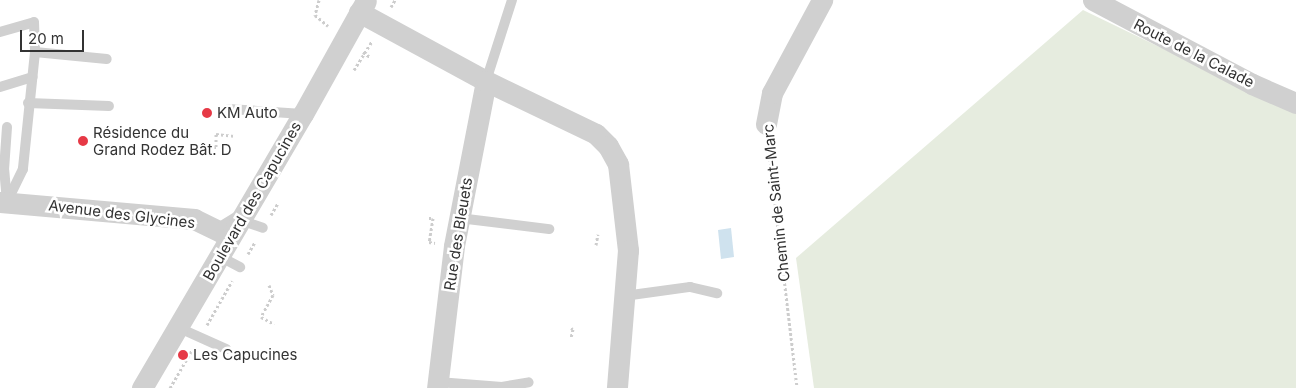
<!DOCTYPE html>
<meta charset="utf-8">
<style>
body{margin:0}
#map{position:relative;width:1296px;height:388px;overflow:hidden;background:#fff;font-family:Inter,sans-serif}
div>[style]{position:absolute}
.green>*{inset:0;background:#e6ecdf}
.water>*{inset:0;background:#cfe2ee}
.path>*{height:3px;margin-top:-1.5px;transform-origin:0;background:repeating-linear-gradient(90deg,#cdcdcd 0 2.5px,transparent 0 5px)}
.lane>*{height:10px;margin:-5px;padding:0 5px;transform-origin:5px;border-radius:5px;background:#d0d0d0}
.street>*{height:21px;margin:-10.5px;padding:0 10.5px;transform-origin:10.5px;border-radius:10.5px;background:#d0d0d0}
.dots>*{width:14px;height:14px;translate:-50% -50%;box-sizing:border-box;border:2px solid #fff;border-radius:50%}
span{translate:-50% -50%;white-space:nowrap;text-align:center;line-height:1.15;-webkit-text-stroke:5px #fff;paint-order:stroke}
.street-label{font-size:15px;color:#333}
.poi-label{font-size:15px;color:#333}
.left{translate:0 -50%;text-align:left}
.scale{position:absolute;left:20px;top:30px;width:64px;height:22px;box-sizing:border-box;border:2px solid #333;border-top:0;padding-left:6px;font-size:15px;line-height:18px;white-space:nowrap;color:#333;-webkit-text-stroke:4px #fff;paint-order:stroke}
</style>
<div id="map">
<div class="green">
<div style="clip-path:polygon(1083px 10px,1296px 113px,1296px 388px,814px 388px,796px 258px)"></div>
</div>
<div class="water">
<div style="clip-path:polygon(731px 228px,734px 257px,721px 259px,718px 230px)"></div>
</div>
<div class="path">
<div style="left:319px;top:0;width:16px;rotate:105deg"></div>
<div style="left:315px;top:15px;width:17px;rotate:40deg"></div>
<div style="left:391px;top:7px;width:8px;rotate:-60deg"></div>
<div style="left:363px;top:52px;width:9px;rotate:36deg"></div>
<div style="left:354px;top:70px;width:34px;rotate:-58deg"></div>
<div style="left:768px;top:144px;width:246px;rotate:83.2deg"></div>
<div style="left:214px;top:147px;width:2px"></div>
<div style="left:216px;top:147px;width:13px;rotate:-90deg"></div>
<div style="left:216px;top:134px;width:18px;rotate:6deg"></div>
<div style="left:271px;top:215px;width:14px;rotate:-60deg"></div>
<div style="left:429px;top:218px;width:4px"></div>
<div style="left:433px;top:218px;width:24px;rotate:99deg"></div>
<div style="left:429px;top:242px;width:6px;rotate:9deg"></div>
<div style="left:596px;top:245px;width:11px;rotate:-80deg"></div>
<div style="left:248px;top:254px;width:14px;rotate:-60deg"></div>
<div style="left:269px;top:285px;width:11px;rotate:68deg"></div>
<div style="left:273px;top:295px;width:25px;rotate:119deg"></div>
<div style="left:261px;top:317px;width:15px;rotate:28deg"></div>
<div style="left:207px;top:325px;width:51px;rotate:-60.4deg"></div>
<div style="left:571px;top:328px;width:2px;rotate:27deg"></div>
<div style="left:573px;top:329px;width:9px;rotate:103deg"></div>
<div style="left:170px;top:388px;width:44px;rotate:-59.9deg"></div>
</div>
<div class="lane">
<div style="left:0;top:32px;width:35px;rotate:-16deg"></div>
<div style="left:34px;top:22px;width:30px;rotate:88deg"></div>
<div style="left:35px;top:52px;width:118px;rotate:95.9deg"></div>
<div style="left:23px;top:169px;width:37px;rotate:116deg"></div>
<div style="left:7px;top:202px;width:32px;rotate:-95deg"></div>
<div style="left:4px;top:170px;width:43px;rotate:-86deg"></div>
<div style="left:35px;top:52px;width:72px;rotate:5.6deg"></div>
<div style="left:486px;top:81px;width:85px;rotate:-72.2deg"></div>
<div style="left:0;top:87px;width:34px;rotate:-17deg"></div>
<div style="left:28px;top:103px;width:81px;rotate:2.1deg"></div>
<div style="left:229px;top:109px;width:74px;rotate:3.9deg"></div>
<div style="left:459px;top:218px;width:91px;rotate:7deg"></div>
<div style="left:240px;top:220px;width:24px;rotate:19deg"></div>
<div style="left:219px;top:256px;width:24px;rotate:28deg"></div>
<div style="left:624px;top:296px;width:67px;rotate:-7.8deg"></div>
<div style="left:690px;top:287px;width:28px;rotate:13deg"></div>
<div style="left:177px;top:327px;width:54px;rotate:24.2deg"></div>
<div style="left:438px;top:382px;width:64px;rotate:4.5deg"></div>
<div style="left:502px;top:387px;width:27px;rotate:-10deg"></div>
</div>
<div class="street">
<div style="left:1093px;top:0;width:180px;rotate:27.8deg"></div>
<div style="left:1252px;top:84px;width:48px;rotate:23.4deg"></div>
<div style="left:359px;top:12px;width:145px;rotate:28.5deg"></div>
<div style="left:486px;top:81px;width:168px;rotate:101deg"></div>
<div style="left:454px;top:246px;width:143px;rotate:96.8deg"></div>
<div style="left:486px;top:81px;width:122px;rotate:25.7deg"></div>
<div style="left:596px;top:134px;width:17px;rotate:45deg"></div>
<div style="left:608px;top:146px;width:21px;rotate:61deg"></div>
<div style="left:618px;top:164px;width:87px;rotate:83.4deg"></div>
<div style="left:628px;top:250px;width:138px;rotate:94.6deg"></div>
<div style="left:766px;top:124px;width:32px;rotate:-79deg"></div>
<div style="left:772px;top:93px;width:106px;rotate:-61.7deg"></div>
<div style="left:0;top:202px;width:195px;rotate:5deg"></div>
<div style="left:194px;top:219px;width:30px;rotate:26deg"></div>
<div style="left:221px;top:232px;width:22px;rotate:-32deg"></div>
<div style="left:142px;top:388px;width:318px;rotate:-59.6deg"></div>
<div style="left:303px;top:114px;width:129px;rotate:-60.9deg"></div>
</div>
<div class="dots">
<div style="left:207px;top:113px;background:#e63946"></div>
<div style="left:83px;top:141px;background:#e63946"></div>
<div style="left:183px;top:355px;background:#e63946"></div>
</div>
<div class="street-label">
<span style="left:1194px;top:53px;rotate:27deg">Route de la Calade</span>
<span style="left:252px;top:201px;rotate:-60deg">Boulevard des Capucines</span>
<span style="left:776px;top:203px;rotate:-96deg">Chemin de Saint-Marc</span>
<span style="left:122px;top:214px;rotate:7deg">Avenue des Glycines</span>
<span style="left:458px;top:234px;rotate:-81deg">Rue des Bleuets</span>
</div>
<div class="poi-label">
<span class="left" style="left:217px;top:113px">KM Auto</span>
<span class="left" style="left:93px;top:141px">Résidence du<br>Grand Rodez Bât. D</span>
<span class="left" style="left:193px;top:355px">Les Capucines</span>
</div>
<div class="scale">20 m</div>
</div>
